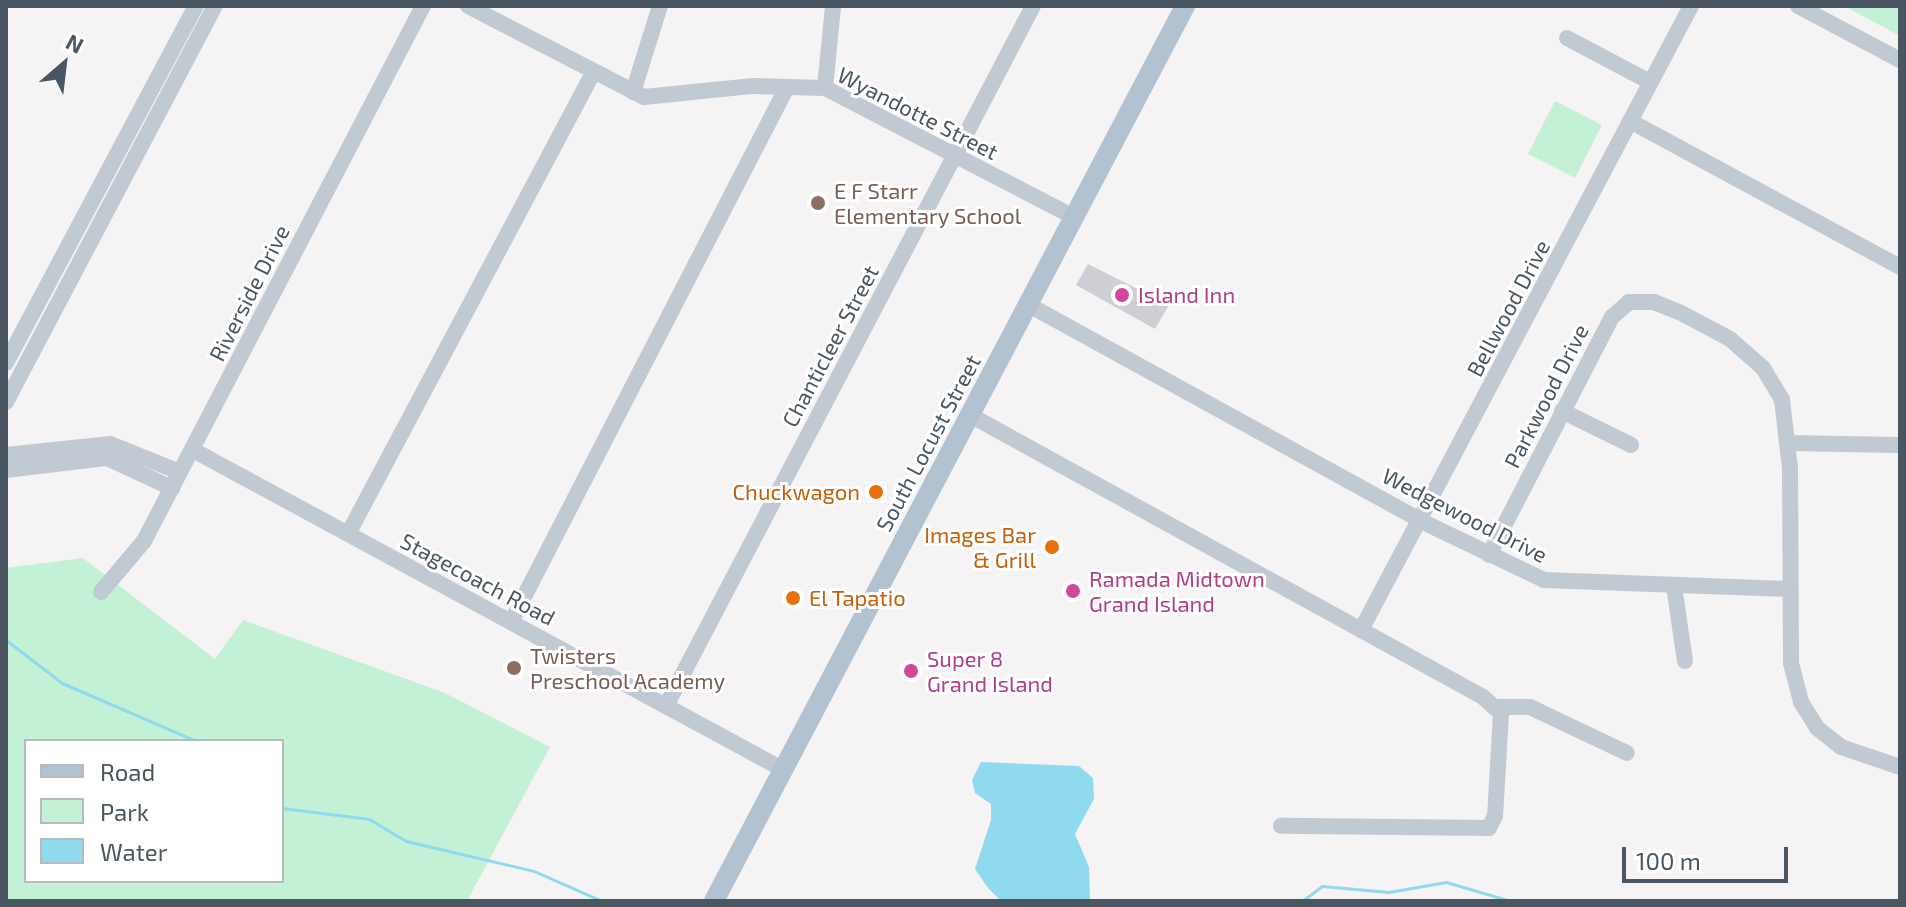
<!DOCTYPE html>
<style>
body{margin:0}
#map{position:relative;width:1906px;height:907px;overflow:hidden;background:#f5f3f3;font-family:"Exo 2",sans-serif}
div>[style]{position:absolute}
.green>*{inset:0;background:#c3f1d5}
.water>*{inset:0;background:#90daee}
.stream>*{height:3px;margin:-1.5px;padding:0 1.5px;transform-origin:1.5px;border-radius:1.5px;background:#90daee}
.building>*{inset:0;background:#cdcfd5}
.minor>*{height:16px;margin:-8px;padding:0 8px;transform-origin:8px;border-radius:8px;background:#c1cad2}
.major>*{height:20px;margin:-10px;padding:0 10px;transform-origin:10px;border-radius:10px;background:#b3c2d1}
.dots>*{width:22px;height:22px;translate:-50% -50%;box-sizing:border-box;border:4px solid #fff;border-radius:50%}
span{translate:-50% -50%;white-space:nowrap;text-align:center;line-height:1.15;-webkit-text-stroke:6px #fff;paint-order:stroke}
.street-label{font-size:22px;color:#4a5661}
.education-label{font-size:22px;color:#785e54}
.left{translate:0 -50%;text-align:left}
.hotel-label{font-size:22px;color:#b23c85}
.food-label{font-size:22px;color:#c56008}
.right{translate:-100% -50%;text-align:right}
.frame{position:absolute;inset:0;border:8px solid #4a5661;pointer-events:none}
.legend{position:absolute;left:24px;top:739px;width:260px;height:144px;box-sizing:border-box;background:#fff;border:2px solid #b7bbc0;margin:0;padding:10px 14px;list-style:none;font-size:24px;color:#4a5661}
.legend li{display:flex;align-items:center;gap:16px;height:40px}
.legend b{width:40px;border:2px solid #b7bbc0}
.north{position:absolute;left:24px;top:24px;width:80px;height:80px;-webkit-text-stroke:6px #fff;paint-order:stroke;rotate:28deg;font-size:22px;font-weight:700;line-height:32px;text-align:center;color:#4a5661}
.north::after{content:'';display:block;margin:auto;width:28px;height:36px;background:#4a5661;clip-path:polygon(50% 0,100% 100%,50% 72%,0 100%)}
.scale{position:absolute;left:1622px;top:847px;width:166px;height:36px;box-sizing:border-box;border:4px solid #4a5661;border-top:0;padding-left:10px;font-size:24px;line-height:28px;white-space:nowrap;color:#4a5661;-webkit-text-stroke:6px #fff;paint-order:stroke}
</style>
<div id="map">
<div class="green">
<div style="clip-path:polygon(1844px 6px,1900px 6px,1900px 36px)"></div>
<div style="clip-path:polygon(1555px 101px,1602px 125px,1575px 178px,1528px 154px)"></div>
<div style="clip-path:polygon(evenodd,83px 558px,215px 659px,243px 620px,445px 693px,550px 747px,467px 901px,6px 901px,6px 568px,83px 558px,26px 741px,282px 741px,282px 881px,26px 881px,26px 741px)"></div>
</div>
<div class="water">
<div style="clip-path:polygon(981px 762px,1079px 766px,1093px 778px,1094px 799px,1075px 834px,1089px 867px,1090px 901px,1001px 901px,988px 888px,975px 869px,991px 820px,991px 804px,975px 793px,972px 780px)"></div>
</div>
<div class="stream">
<div style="left:6px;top:640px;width:71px;rotate:37.5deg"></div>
<div style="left:62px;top:683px;width:146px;rotate:23.4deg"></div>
<div style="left:282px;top:808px;width:88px;rotate:7.2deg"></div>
<div style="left:369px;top:819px;width:43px;rotate:30.7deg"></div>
<div style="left:406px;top:841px;width:131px;rotate:13.2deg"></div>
<div style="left:534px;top:871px;width:74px;rotate:23.8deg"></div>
<div style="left:1302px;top:901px;width:25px;rotate:-37deg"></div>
<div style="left:1322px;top:886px;width:67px;rotate:5.1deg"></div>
<div style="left:1389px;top:892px;width:58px;rotate:-10deg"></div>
<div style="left:1446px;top:882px;width:68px;rotate:16.3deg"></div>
</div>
<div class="building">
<div style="clip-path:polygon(1088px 264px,1169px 305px,1155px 329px,1076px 285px)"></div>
</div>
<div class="minor">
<div style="left:468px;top:6px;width:198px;rotate:27.3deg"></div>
<div style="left:644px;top:97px;width:110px;rotate:-5.8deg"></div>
<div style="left:753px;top:86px;width:72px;rotate:1.6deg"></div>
<div style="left:825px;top:88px;width:280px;rotate:27.4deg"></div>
<div style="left:1798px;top:6px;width:115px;rotate:27.9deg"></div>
<div style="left:1567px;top:38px;width:94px;rotate:27.9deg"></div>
<div style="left:825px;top:88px;width:82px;rotate:-84.4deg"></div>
<div style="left:633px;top:92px;width:90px;rotate:-72.6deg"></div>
<div style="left:1630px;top:121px;width:307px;rotate:28.4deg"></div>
<div style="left:1027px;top:304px;width:450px;rotate:28.8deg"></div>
<div style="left:1421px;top:521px;width:136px;rotate:25.6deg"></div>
<div style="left:1544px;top:580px;width:243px;rotate:2.1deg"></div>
<div style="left:6px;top:363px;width:404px;rotate:-62deg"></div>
<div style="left:6px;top:402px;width:448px;rotate:-62.2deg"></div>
<div style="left:1562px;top:411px;width:77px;rotate:26.2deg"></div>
<div style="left:970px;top:415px;width:585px;rotate:28.8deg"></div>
<div style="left:1483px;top:697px;width:24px;rotate:42deg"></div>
<div style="left:1501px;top:713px;width:103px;rotate:93.3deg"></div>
<div style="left:1495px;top:816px;width:13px;rotate:117deg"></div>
<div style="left:1489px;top:828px;width:208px;rotate:-179.4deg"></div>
<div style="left:1787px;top:443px;width:110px;rotate:1deg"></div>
<div style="left:193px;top:450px;width:672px;rotate:28.43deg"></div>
<div style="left:6px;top:455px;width:105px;rotate:-6deg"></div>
<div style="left:110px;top:444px;width:75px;rotate:21.8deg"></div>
<div style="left:6px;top:470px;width:102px;rotate:-6.8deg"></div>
<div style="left:107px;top:458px;width:72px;rotate:24.8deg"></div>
<div style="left:348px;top:534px;width:522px;rotate:-62.01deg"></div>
<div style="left:1489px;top:555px;width:268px;rotate:-62.7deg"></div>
<div style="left:1612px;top:317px;width:23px;rotate:-41deg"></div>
<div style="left:1629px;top:302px;width:25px"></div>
<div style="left:1654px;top:302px;width:31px;rotate:22deg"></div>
<div style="left:1683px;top:314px;width:53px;rotate:28deg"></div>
<div style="left:1730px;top:339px;width:44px;rotate:41.3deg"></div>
<div style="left:1763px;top:368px;width:37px;rotate:59deg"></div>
<div style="left:1782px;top:400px;width:68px;rotate:83.3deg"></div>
<div style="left:1790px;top:468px;width:195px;rotate:89.7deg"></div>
<div style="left:1791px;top:663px;width:40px;rotate:75.6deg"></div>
<div style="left:1801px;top:702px;width:31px;rotate:58deg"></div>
<div style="left:1817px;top:728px;width:31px;rotate:38deg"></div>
<div style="left:1841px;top:747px;width:62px;rotate:18.7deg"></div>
<div style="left:1674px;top:586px;width:76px;rotate:81.7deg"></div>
<div style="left:101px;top:592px;width:67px;rotate:-49.9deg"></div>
<div style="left:144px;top:541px;width:603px;rotate:-62.46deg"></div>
<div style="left:511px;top:622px;width:602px;rotate:-62.71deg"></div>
<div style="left:1361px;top:630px;width:706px;rotate:-62.13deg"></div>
<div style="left:666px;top:706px;width:790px;rotate:-62.33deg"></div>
<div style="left:1494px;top:707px;width:36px"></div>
<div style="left:1530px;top:707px;width:107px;rotate:25.4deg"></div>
</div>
<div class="major">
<div style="left:714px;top:901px;width:1011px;rotate:-62.24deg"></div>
</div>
<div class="dots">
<div style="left:818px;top:203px;background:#8d6e63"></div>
<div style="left:1122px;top:295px;background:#d1479c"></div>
<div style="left:876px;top:492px;background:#e8710a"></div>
<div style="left:1052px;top:547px;background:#e8710a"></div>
<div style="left:1073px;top:591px;background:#d1479c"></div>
<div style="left:793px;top:598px;background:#e8710a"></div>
<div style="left:514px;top:668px;background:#8d6e63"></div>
<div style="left:911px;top:671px;background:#d1479c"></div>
</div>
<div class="street-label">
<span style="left:918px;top:113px;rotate:27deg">Wyandotte Street</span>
<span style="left:249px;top:293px;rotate:-63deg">Riverside Drive</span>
<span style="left:1508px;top:308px;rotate:-62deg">Bellwood Drive</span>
<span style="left:830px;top:346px;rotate:-62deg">Chanticleer Street</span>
<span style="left:1546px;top:396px;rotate:-63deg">Parkwood Drive</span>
<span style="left:928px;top:443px;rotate:-62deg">South Locust Street</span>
<span style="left:1465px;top:515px;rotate:27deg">Wedgewood Drive</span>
<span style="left:478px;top:579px;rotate:28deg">Stagecoach Road</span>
</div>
<div class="education-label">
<span class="left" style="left:834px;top:203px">E F Starr<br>Elementary School</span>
<span class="left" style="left:530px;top:668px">Twisters<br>Preschool Academy</span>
</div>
<div class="hotel-label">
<span class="left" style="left:1138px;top:295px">Island Inn</span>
<span class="left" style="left:1089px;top:591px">Ramada Midtown<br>Grand Island</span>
<span class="left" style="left:927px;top:671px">Super 8<br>Grand Island</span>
</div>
<div class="food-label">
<span class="right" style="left:860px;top:492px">Chuckwagon</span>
<span class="right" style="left:1036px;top:547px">Images Bar<br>&amp; Grill</span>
<span class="left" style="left:809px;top:598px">El Tapatio</span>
</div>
<div class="frame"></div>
<ul class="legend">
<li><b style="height:10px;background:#b3c2d1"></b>Road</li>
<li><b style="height:22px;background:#c3f1d5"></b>Park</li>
<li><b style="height:22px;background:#90daee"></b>Water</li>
</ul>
<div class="north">N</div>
<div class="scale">100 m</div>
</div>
